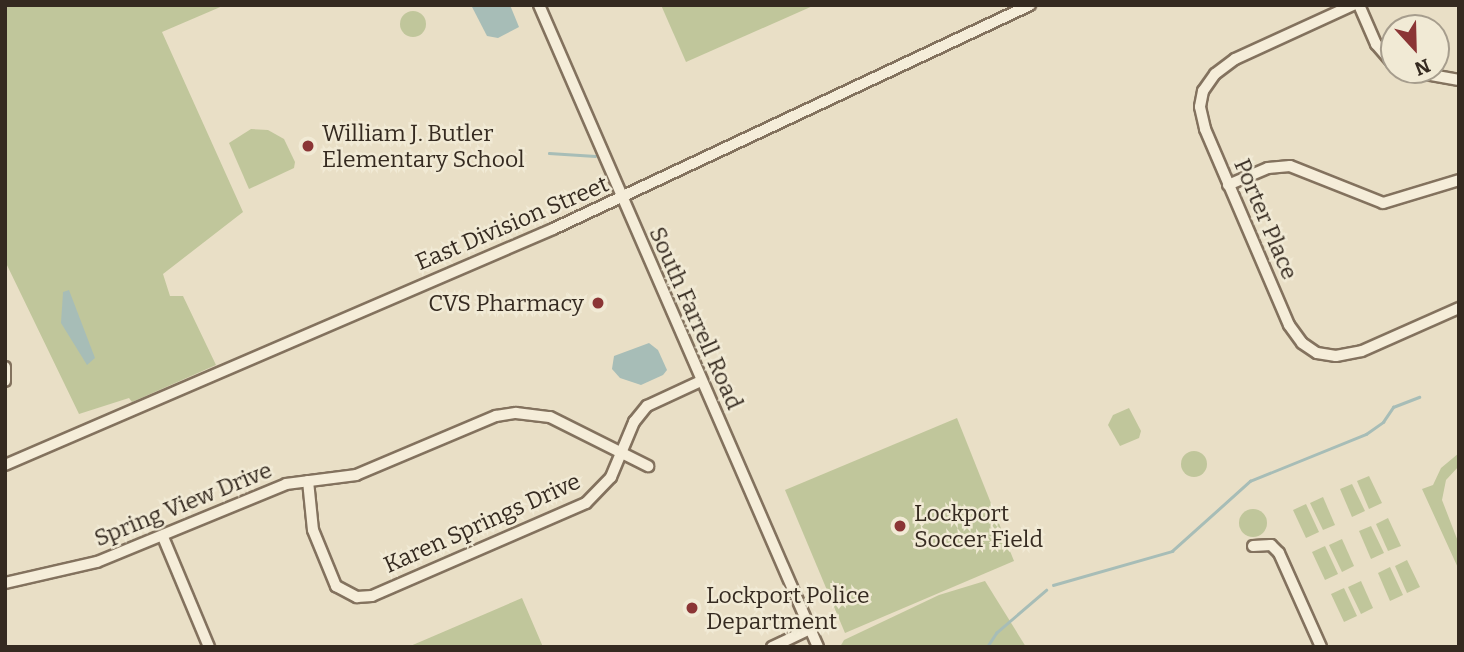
<!DOCTYPE html>
<style>
body{margin:0}
#map{position:relative;width:1464px;height:652px;overflow:hidden;background:#e9dfc6;font-family:Bitter,serif}
div>[style]{position:absolute}
.green>*{inset:0;background:#c0c69b}
.round{border-radius:50%}
.water>*{inset:0;background:#a7bdb7}
.stream>*{height:2.5px;margin:-1.25px;padding:0 1.25px;transform-origin:1.25px;border-radius:1.25px;background:#a7bdb7}
.roads{filter:drop-shadow(2px 0 #83725e) drop-shadow(-2px 0 #83725e) drop-shadow(0 2px #83725e) drop-shadow(0 -2px #83725e)}
.minor>*{height:10px;margin:-5px;padding:0 5px;transform-origin:5px;border-radius:5px;background:#f5edd9}
.dots>*{width:19px;height:19px;translate:-50% -50%;box-sizing:border-box;border:4px solid #f1ead5;border-radius:50%}
span{translate:-50% -50%;white-space:nowrap;text-align:center;line-height:1.15;-webkit-text-stroke:5px #f1ead5;paint-order:stroke}
.poi-label{font-size:23px;color:#352a20}
.left{translate:0 -50%;text-align:left}
.right{translate:-100% -50%;text-align:right}
.street-label{font-size:23px;color:#352a20}
.frame{position:absolute;inset:0;border:7px solid #352a20;pointer-events:none}
.north{position:absolute;left:1380px;top:14px;width:70px;height:70px;box-sizing:border-box;background:#f1ead5;border:2px solid #a69d8d;border-radius:50%;rotate:158deg;font-size:19px;font-weight:700;line-height:28px;text-align:center;color:#352a20}
.north::after{content:'';display:block;margin:auto;width:24px;height:32px;background:#8b3535;clip-path:polygon(50% 0,100% 100%,50% 72%,0 100%)}
</style>
<div id="map">
<div class="green">
<div style="clip-path:polygon(5px 5px,225px 5px,162px 32px,243px 212px,163px 274px,170px 296px,183px 296px,216px 365px,132px 402px,129px 398px,79px 414px,5px 261px)"></div>
<div style="clip-path:polygon(661px 5px,815px 5px,686px 62px)"></div>
<div class="round" style="left:400px;top:11px;width:26px;height:26px"></div>
<div style="clip-path:polygon(251px 129px,268px 130px,284px 139px,295px 162px,294px 168px,249px 189px,229px 143px)"></div>
<div style="clip-path:polygon(1129px 408px,1141px 431px,1139px 438px,1120px 446px,1108px 425px,1113px 415px)"></div>
<div style="clip-path:polygon(957px 418px,1014px 561px,845px 633px,785px 490px)"></div>
<div class="round" style="left:1181px;top:451px;width:26px;height:26px"></div>
<div style="clip-path:polygon(1459px 453px,1459px 466px,1446px 480px,1442px 500px,1459px 544px,1459px 570px,1422px 489px,1433px 485px,1441px 468px)"></div>
<div style="clip-path:polygon(1369px 476px,1382px 503px,1369px 509px,1357px 481px)"></div>
<div style="clip-path:polygon(1352px 484px,1365px 511px,1352px 517px,1340px 489px)"></div>
<div style="clip-path:polygon(1323px 497px,1335px 525px,1323px 530px,1310px 503px)"></div>
<div style="clip-path:polygon(1306px 504px,1319px 532px,1306px 538px,1293px 510px)"></div>
<div class="round" style="left:1239px;top:509px;width:28px;height:28px"></div>
<div style="clip-path:polygon(1388px 518px,1401px 546px,1388px 551px,1376px 524px)"></div>
<div style="clip-path:polygon(1371px 526px,1384px 553px,1371px 559px,1359px 531px)"></div>
<div style="clip-path:polygon(1342px 539px,1354px 566px,1342px 572px,1329px 545px)"></div>
<div style="clip-path:polygon(1325px 546px,1338px 574px,1325px 580px,1312px 552px)"></div>
<div style="clip-path:polygon(1407px 560px,1420px 587px,1407px 593px,1395px 566px)"></div>
<div style="clip-path:polygon(1390px 567px,1403px 595px,1390px 601px,1378px 573px)"></div>
<div style="clip-path:polygon(985px 581px,1026px 647px,840px 647px,844px 640px,939px 595px)"></div>
<div style="clip-path:polygon(1361px 581px,1373px 608px,1361px 614px,1348px 587px)"></div>
<div style="clip-path:polygon(1344px 588px,1357px 616px,1344px 622px,1331px 594px)"></div>
<div style="clip-path:polygon(522px 598px,543px 647px,408px 647px,485px 614px)"></div>
</div>
<div class="water">
<div style="clip-path:polygon(471px 5px,510px 5px,519px 27px,498px 38px,487px 36px)"></div>
<div style="clip-path:polygon(69px 290px,95px 358px,87px 365px,61px 323px,63px 292px)"></div>
<div style="clip-path:polygon(649px 343px,658px 350px,667px 370px,663px 375px,641px 385px,620px 378px,612px 369px,614px 356px)"></div>
</div>
<div class="stream">
<div style="left:549px;top:153px;width:46px;rotate:3.7deg"></div>
<div style="left:1053px;top:585px;width:124px;rotate:-15.9deg"></div>
<div style="left:1172px;top:551px;width:105px;rotate:-41.9deg"></div>
<div style="left:1250px;top:481px;width:125px;rotate:-22.1deg"></div>
<div style="left:1366px;top:434px;width:21px;rotate:-35deg"></div>
<div style="left:1383px;top:422px;width:18px;rotate:-56deg"></div>
<div style="left:1393px;top:407px;width:28px;rotate:-21deg"></div>
<div style="left:987px;top:647px;width:17px;rotate:-57deg"></div>
<div style="left:996px;top:633px;width:66px;rotate:-40.7deg"></div>
</div>
<div class="roads">
<div class="minor">
<div style="left:539px;top:5px;width:700px;rotate:66.51deg"></div>
<div style="left:1353px;top:5px;width:130px;rotate:155.4deg"></div>
<div style="left:1235px;top:59px;width:25px;rotate:143deg"></div>
<div style="left:1215px;top:74px;width:21px;rotate:125deg"></div>
<div style="left:1203px;top:91px;width:16px;rotate:101deg"></div>
<div style="left:1200px;top:107px;width:23px;rotate:77deg"></div>
<div style="left:1205px;top:129px;width:213px;rotate:66.8deg"></div>
<div style="left:1289px;top:325px;width:22px;rotate:54deg"></div>
<div style="left:1302px;top:343px;width:18px;rotate:34deg"></div>
<div style="left:1317px;top:353px;width:19px;rotate:9deg"></div>
<div style="left:1336px;top:356px;width:26px;rotate:-11deg"></div>
<div style="left:1362px;top:351px;width:106px;rotate:-23.9deg"></div>
<div style="left:1359px;top:5px;width:43px;rotate:66.4deg"></div>
<div style="left:1376px;top:44px;width:28px;rotate:49deg"></div>
<div style="left:1403px;top:70px;width:57px;rotate:10.1deg"></div>
<div style="left:1228px;top:185px;width:43px;rotate:-23deg"></div>
<div style="left:1268px;top:168px;width:22px;rotate:-5deg"></div>
<div style="left:1290px;top:166px;width:100px;rotate:21.7deg"></div>
<div style="left:1383px;top:203px;width:79px;rotate:-16.8deg"></div>
<div style="left:5px;top:367px;width:14px;rotate:90deg"></div>
<div style="left:5px;top:465px;width:597px;rotate:-23.3deg"></div>
<div style="left:553px;top:229px;width:527px;rotate:-25.15deg"></div>
<div style="left:308px;top:481px;width:49px;rotate:84.2deg"></div>
<div style="left:313px;top:530px;width:61px;rotate:67.7deg"></div>
<div style="left:336px;top:586px;width:24px;rotate:28deg"></div>
<div style="left:357px;top:597px;width:15px;rotate:-4deg"></div>
<div style="left:372px;top:596px;width:233px;rotate:-23.5deg"></div>
<div style="left:586px;top:503px;width:36px;rotate:-46deg"></div>
<div style="left:611px;top:477px;width:60px;rotate:-67.3deg"></div>
<div style="left:634px;top:422px;width:21px;rotate:-51deg"></div>
<div style="left:647px;top:406px;width:60px;rotate:-24.8deg"></div>
<div style="left:163px;top:537px;width:119px;rotate:67.3deg"></div>
<div style="left:1253px;top:546px;width:18px;rotate:-3deg"></div>
<div style="left:1271px;top:545px;width:11px;rotate:45deg"></div>
<div style="left:1279px;top:553px;width:103px;rotate:65.9deg"></div>
<div style="left:5px;top:583px;width:94px;rotate:-12.9deg"></div>
<div style="left:97px;top:562px;width:204px;rotate:-22.4deg"></div>
<div style="left:286px;top:484px;width:71px;rotate:-7.3deg"></div>
<div style="left:356px;top:475px;width:152px;rotate:-22.9deg"></div>
<div style="left:496px;top:416px;width:20px;rotate:-9deg"></div>
<div style="left:516px;top:413px;width:34px;rotate:7deg"></div>
<div style="left:550px;top:417px;width:110px;rotate:26.6deg"></div>
<div style="left:772px;top:647px;width:42px;rotate:-25.3deg"></div>
</div>
</div>
<div class="dots">
<div style="left:308px;top:146px;background:#8b3535"></div>
<div style="left:598px;top:303px;background:#8b3535"></div>
<div style="left:900px;top:526px;background:#8b3535"></div>
<div style="left:692px;top:608px;background:#8b3535"></div>
</div>
<div class="poi-label">
<span class="left" style="left:322px;top:146px">William J. Butler<br>Elementary School</span>
<span class="right" style="left:584px;top:303px">CVS Pharmacy</span>
<span class="left" style="left:914px;top:526px">Lockport<br>Soccer Field</span>
<span class="left" style="left:706px;top:608px">Lockport Police<br>Department</span>
</div>
<div class="street-label">
<span style="left:1266px;top:219px;rotate:67deg">Porter Place</span>
<span style="left:512px;top:223px;rotate:-23deg">East Division Street</span>
<span style="left:696px;top:318px;rotate:66deg">South Farrell Road</span>
<span style="left:183px;top:504px;rotate:-22deg">Spring View Drive</span>
<span style="left:482px;top:523px;rotate:-24deg">Karen Springs Drive</span>
</div>
<div class="frame"></div>
<div class="north">N</div>
</div>
